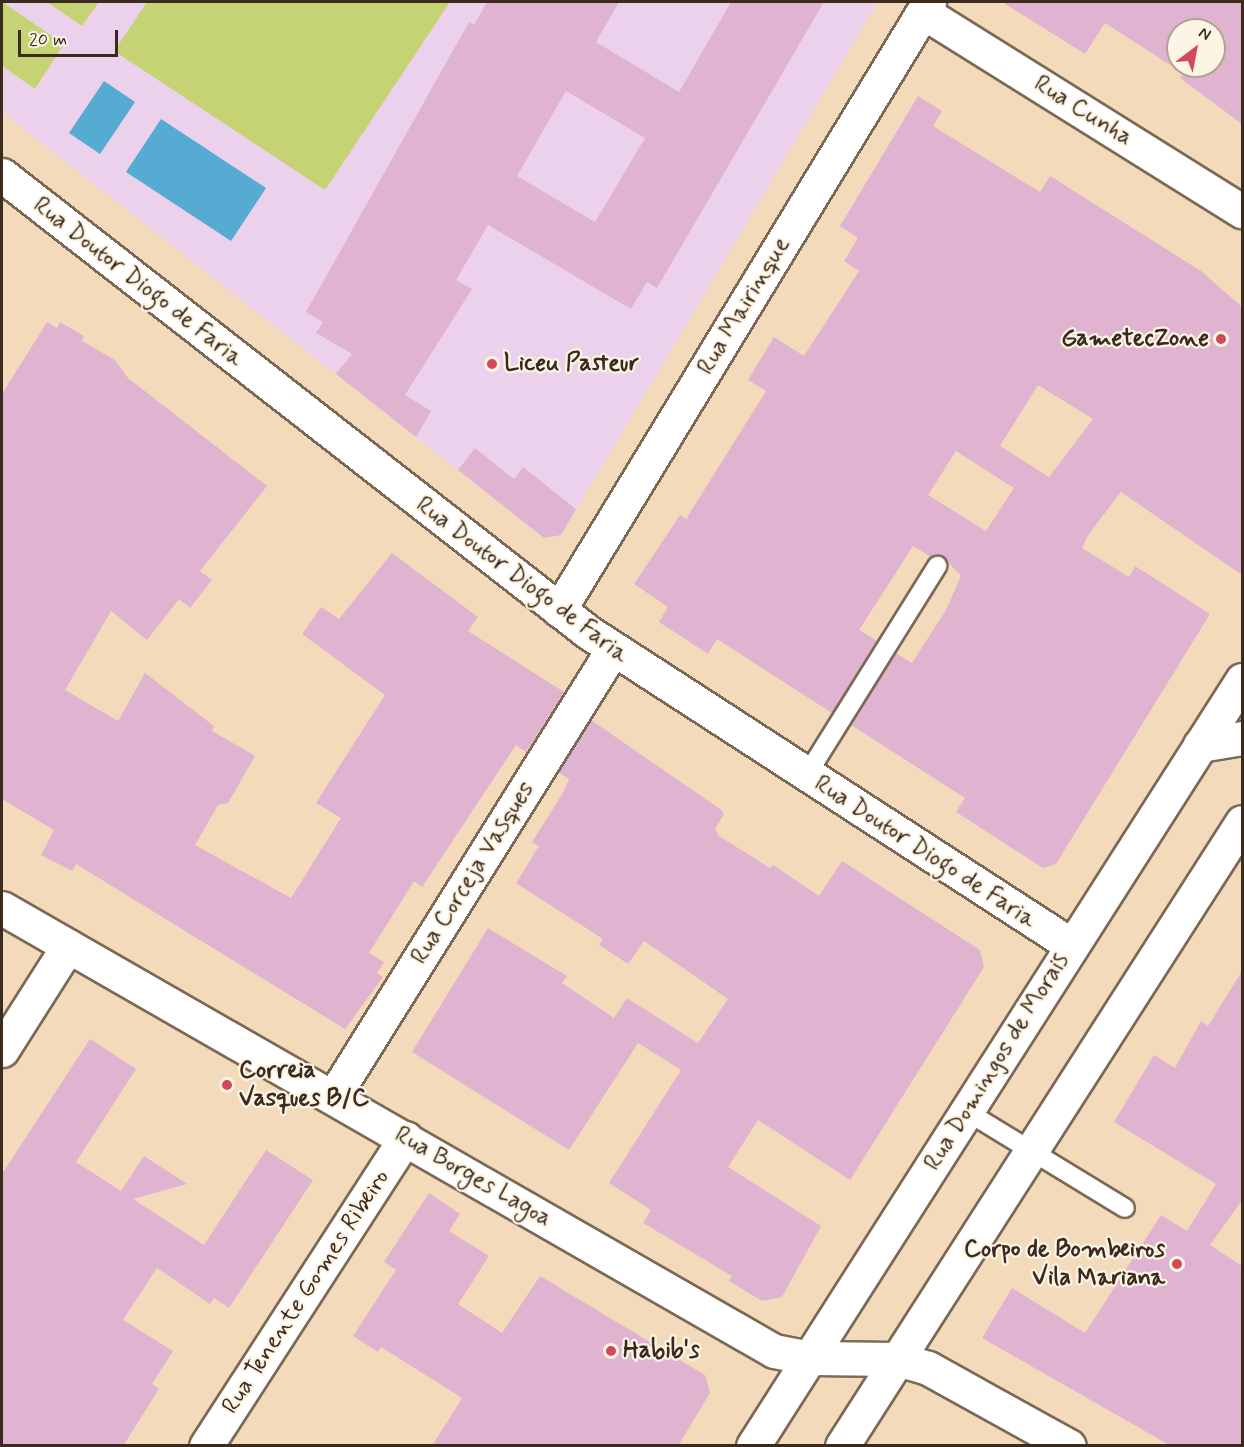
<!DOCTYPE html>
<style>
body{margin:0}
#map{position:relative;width:1244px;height:1447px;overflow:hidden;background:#f3daba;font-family:Mynerve,sans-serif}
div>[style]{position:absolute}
.built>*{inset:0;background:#ebd1eb}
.green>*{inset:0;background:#c6d374}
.water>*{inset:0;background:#55abd1}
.building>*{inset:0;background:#e0b4d1}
.roads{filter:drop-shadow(2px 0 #7b6855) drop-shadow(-2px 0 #7b6855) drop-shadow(0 2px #7b6855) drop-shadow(0 -2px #7b6855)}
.service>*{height:18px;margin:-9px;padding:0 9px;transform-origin:9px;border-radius:9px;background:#fff}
.minor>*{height:33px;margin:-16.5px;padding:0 16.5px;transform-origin:16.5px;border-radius:16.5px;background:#fff}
.tertiary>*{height:33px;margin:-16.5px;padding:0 16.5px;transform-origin:16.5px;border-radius:16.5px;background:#fff}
.primary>*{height:33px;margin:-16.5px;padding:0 16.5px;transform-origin:16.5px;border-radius:16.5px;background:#fff}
.dots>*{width:16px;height:16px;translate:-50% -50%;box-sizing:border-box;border:3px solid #fcf5e5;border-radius:50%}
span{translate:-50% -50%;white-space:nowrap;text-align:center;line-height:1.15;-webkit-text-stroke:4.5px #fcf5e5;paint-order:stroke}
.street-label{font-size:24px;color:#3b2a1e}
.poi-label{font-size:24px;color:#3b2a1e;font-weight:700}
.right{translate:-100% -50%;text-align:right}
.left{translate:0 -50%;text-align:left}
.frame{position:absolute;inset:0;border:3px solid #3b2a1e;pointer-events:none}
.north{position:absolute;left:1166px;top:18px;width:60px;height:60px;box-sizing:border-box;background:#fcf5e5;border:2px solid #afa495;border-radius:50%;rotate:32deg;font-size:16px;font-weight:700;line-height:24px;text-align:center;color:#3b2a1e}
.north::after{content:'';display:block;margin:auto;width:21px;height:27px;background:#d1495b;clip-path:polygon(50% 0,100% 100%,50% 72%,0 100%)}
.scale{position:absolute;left:18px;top:30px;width:100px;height:27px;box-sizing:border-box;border:3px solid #3b2a1e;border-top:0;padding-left:8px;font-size:18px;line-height:21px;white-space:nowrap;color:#3b2a1e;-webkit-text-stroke:4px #fcf5e5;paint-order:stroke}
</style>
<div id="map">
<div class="built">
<div style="clip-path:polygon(2px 2px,878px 2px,561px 535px,544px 538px,2px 112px)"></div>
</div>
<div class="green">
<div style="clip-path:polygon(2px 2px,64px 44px,35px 89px,2px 66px)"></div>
<div style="clip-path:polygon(47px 2px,99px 2px,82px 26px)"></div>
<div style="clip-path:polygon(147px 2px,450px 2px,325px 190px,114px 51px)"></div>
</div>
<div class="water">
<div style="clip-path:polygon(104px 81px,135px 102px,100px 154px,69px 133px)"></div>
<div style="clip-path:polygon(161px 119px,266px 188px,231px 241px,126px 172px)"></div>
</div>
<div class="building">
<div style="clip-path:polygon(evenodd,487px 2px,619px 2px,596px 42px,679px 92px,731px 2px,824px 2px,657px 288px,647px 282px,631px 309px,488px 225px,456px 280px,472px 289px,405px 395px,431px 411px,416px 437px,336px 374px,352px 354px,316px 333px,323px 322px,306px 312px,469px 22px,474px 25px,487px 2px,566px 91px,645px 138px,595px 222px,517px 176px,566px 91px)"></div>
<div style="clip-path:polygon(evenodd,1002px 2px,1242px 2px,1242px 124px,1180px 78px,1184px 74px,1105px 23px,1085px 54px,1002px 2px,1178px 30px,1214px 30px,1214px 66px,1178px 66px,1178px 30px)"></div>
<div style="clip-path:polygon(evenodd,918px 96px,942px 111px,933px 126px,1040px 192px,1050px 176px,1201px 271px,1242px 307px,1242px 575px,1121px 492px,1088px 535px,1082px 548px,1129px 577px,1135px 566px,1210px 614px,1056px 864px,1043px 868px,956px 812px,965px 798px,851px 725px,896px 653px,912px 663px,946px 610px,961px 576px,943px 557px,931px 557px,913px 546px,859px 630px,877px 641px,832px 713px,717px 639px,708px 654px,659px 622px,668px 607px,634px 584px,680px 515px,686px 519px,766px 391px,748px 380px,774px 337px,804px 356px,859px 271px,844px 261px,858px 238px,840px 226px,918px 96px,1038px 385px,1093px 419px,1049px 477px,1000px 446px,1038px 385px,918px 96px,956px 451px,1014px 488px,986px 531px,928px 495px,956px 451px)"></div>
<div style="clip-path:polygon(47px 322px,57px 328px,60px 322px,84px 336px,82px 341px,115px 360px,128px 378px,267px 486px,200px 571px,212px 580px,190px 608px,179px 599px,147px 640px,111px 611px,65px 690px,118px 721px,145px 673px,214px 726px,212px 731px,255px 756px,228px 803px,218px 805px,195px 845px,291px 898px,341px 818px,316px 803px,385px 695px,302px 634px,321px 607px,339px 619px,392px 553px,478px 617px,468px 631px,564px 692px,526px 752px,516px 745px,422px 887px,414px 881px,369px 953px,384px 962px,377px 973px,383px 977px,345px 1029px,76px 864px,72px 871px,41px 855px,54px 830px,2px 799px,2px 394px)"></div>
<div style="clip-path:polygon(475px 448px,514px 479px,523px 467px,576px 509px,561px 535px,544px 538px,458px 470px)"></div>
<div style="clip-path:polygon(591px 720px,720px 809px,724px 814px,715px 829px,719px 836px,770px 868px,773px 865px,819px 896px,842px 861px,980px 950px,984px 967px,850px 1180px,758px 1120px,728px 1167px,821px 1226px,782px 1297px,762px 1301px,729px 1281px,732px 1276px,643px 1223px,651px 1210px,609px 1183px,681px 1070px,638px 1043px,569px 1150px,412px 1052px,488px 928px,567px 976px,562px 983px,614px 1018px,627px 998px,698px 1043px,728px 999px,644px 941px,628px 964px,599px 945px,603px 939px,516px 883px,539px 846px,532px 842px,563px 793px,569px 779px,558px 772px)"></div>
<div style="clip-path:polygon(1242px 971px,1242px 1200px,1210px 1245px,1242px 1266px,1242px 1446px,1171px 1446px,982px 1338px,1012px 1288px,1085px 1333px,1161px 1215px,1187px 1231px,1216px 1184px,1114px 1122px,1154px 1055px,1175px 1068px,1201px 1021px,1208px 1026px)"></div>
<div style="clip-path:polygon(90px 1039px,136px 1069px,76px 1162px,121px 1191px,144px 1156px,187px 1184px,133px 1199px,204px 1245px,266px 1150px,313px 1180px,229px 1308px,214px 1298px,210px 1304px,157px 1268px,123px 1320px,173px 1351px,152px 1384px,159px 1389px,123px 1446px,2px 1446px,2px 1174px)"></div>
<div style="clip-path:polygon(429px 1193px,460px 1214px,449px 1231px,489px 1256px,458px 1304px,502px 1333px,540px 1276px,705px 1375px,710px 1393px,678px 1446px,432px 1446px,462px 1398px,381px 1347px,378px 1352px,353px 1336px,396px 1270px,384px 1262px)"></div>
</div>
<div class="roads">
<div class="service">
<div style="left:806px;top:776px;width:248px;rotate:-58deg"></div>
<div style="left:966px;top:1111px;width:186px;rotate:31.4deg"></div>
</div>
<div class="minor">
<div style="left:923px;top:12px;width:376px;rotate:32deg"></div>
<div style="left:2px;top:175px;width:743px;rotate:37.95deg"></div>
<div style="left:588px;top:632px;width:576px;rotate:32.94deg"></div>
<div style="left:559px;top:610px;width:712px;rotate:-58.68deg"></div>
<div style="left:1200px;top:745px;width:43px;rotate:-9.5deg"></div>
<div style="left:2px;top:1050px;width:123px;rotate:-57.6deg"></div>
<div style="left:333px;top:1097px;width:528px;rotate:-57.99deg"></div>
<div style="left:206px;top:1446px;width:367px;rotate:-57.1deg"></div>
</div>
<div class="tertiary">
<div style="left:2px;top:908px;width:890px;rotate:29.85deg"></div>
<div style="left:774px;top:1351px;width:38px;rotate:11deg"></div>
<div style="left:811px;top:1358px;width:86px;rotate:0.7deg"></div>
<div style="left:897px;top:1359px;width:32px;rotate:16deg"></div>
<div style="left:928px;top:1368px;width:161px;rotate:29deg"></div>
</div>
<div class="primary">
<div style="left:753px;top:1446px;width:909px;rotate:-57.45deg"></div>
<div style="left:842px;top:1446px;width:741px;rotate:-57.34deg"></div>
</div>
</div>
<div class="dots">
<div style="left:1221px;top:339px;background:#d1495b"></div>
<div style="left:492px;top:364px;background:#d1495b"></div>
<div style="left:227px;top:1085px;background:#d1495b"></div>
<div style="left:1177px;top:1264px;background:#d1495b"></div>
<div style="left:611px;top:1351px;background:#d1495b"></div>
</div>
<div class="street-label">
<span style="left:1083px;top:111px;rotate:32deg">Rua Cunha</span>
<span style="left:138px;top:282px;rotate:38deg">Rua Doutor Diogo de Faria</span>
<span style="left:744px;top:306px;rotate:-59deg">Rua Mairinque</span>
<span style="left:522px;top:580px;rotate:37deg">Rua Doutor Diogo de Faria</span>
<span style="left:925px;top:852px;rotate:33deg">Rua Doutor Diogo de Faria</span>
<span style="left:473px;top:873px;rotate:-58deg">Rua Corceja Vasques</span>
<span style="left:997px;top:1062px;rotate:-58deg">Rua Domingos de Morais</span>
<span style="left:473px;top:1177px;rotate:30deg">Rua Borges Lagoa</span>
<span style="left:306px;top:1292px;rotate:-57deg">Rua Tenente Gomes Ribeiro</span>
</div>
<div class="poi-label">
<span class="right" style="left:1209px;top:339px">GametecZone</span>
<span class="left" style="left:504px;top:364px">Liceu Pasteur</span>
<span class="left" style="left:239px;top:1085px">Correia<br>Vasques B/C</span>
<span class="right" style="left:1165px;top:1264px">Corpo de Bombeiros<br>Vila Mariana</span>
<span class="left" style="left:623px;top:1351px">Habib's</span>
</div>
<div class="frame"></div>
<div class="north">N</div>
<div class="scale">20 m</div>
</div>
